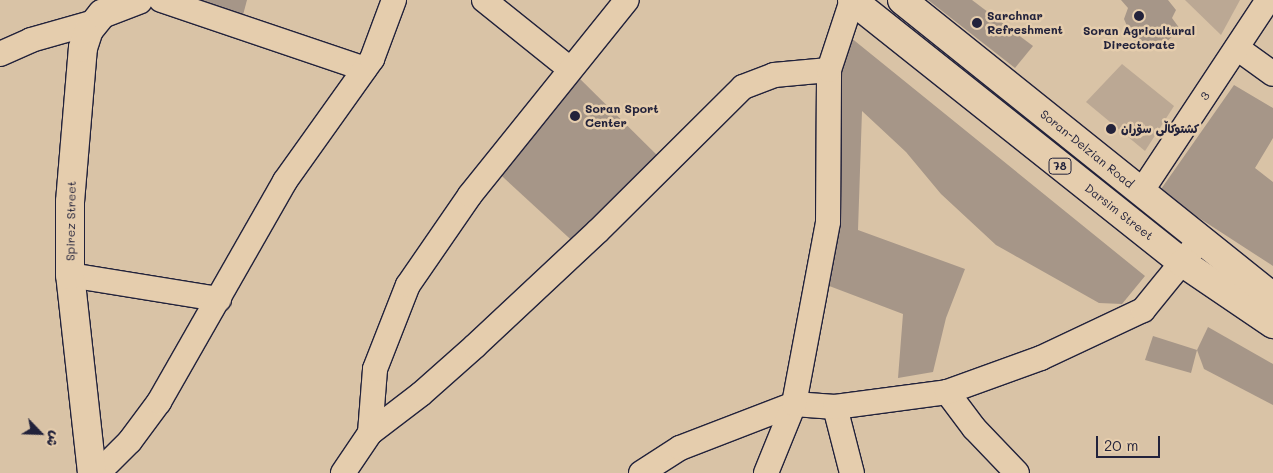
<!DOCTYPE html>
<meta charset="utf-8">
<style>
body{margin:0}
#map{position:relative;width:1273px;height:473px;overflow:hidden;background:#d9c3a6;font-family:Mali,"Playpen Sans Arabic",sans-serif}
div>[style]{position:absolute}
.green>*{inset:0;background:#bba894}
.building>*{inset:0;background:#a69688}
.roads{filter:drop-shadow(1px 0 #22223b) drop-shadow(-1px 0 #22223b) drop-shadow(0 1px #22223b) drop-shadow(0 -1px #22223b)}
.minor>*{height:24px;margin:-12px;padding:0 12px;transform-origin:12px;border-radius:12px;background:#e5cdad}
.major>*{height:28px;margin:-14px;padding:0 14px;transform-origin:14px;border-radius:14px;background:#e5cdad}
.dots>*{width:14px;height:14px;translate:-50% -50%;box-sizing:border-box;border:2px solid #e5cdad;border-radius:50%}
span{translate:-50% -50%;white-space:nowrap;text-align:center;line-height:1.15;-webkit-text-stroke:5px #e5cdad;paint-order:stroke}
.shield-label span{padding:1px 4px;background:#e5cdad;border:1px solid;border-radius:4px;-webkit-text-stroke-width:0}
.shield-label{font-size:11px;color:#22223b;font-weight:700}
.poi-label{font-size:12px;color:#22223b;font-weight:700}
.left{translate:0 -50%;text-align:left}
.street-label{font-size:12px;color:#22223b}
.north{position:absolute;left:15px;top:408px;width:50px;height:50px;-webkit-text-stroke:4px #e5cdad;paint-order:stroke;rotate:114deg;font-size:14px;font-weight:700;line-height:20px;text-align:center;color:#22223b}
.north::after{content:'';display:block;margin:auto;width:18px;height:22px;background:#22223b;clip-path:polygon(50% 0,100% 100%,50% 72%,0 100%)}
.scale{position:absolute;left:1096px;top:436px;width:64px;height:22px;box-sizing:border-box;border:2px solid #22223b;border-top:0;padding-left:6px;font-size:15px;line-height:18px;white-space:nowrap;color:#22223b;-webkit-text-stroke:4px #e5cdad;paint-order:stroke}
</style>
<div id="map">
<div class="green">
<div style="clip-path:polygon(1185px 0,1240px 0,1221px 35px)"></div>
<div style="clip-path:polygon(1122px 64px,1174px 106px,1145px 151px,1086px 102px)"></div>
</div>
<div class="building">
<div style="clip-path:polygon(200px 0,247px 0,243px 15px)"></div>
<div style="clip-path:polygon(928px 0,972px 0,1033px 46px,1015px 68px)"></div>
<div style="clip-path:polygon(1121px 0,1168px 0,1176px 10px,1172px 18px,1180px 29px,1158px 50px,1133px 40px,1124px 19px,1128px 8px)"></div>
<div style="clip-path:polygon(850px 37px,1145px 276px,1122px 304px,1099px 303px,996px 245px,941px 194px,906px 152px,862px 111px,858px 230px,965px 269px,946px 318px,933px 372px,898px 378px,903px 314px,824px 284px,837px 56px)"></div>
<div style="clip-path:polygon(570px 69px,666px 164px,580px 248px,492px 167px)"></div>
<div style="clip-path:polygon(1234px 85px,1273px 108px,1273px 138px,1255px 168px,1273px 182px,1273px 266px,1159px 192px)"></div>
<div style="clip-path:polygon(1208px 327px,1273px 364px,1273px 405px,1204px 369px,1197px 350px)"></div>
<div style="clip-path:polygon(1153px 336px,1197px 350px,1191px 373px,1145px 360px)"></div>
</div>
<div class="roads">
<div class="minor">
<div style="left:161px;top:0;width:215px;rotate:18.7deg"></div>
<div style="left:484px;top:0;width:110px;rotate:38.7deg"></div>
<div style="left:1237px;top:48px;width:44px;rotate:35.8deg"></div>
<div style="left:0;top:54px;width:34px;rotate:-24deg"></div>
<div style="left:31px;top:40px;width:66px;rotate:-15.9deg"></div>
<div style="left:1141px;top:192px;width:230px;rotate:-56.5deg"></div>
<div style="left:70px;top:275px;width:151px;rotate:9.2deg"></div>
<div style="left:947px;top:392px;width:45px;rotate:53.1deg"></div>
<div style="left:974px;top:428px;width:62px;rotate:46.3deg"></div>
<div style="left:835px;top:407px;width:68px;rotate:75.6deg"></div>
<div style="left:370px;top:433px;width:64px;rotate:-85.5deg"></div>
<div style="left:375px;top:369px;width:90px;rotate:-68.6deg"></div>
<div style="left:408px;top:285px;width:109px;rotate:-55.4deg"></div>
<div style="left:470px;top:195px;width:250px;rotate:-51.2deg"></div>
<div style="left:98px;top:473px;width:45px;rotate:-45deg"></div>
<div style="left:130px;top:441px;width:49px;rotate:-53.4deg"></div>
<div style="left:159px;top:402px;width:254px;rotate:-60.3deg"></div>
<div style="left:285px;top:181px;width:150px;rotate:-54.5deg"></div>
<div style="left:372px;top:59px;width:63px;rotate:-69.6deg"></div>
<div style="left:343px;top:473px;width:48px;rotate:-56deg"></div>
<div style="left:370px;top:433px;width:64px;rotate:-37.4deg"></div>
<div style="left:421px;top:394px;width:72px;rotate:-41.6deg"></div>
<div style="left:475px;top:346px;width:168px;rotate:-43.1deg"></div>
<div style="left:598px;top:231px;width:204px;rotate:-44.8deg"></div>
<div style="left:743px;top:87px;width:33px;rotate:-21deg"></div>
<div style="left:774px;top:75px;width:55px;rotate:-5.2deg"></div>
<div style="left:641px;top:473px;width:46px;rotate:-32.7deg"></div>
<div style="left:680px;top:448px;width:122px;rotate:-21.1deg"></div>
<div style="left:794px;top:404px;width:41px;rotate:4.2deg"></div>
<div style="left:835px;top:407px;width:113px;rotate:-7.6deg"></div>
<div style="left:947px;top:392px;width:100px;rotate:-19.9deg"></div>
<div style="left:1041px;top:358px;width:113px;rotate:-25.2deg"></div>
<div style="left:1143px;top:310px;width:90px;rotate:-50.8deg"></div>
<div style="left:766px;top:473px;width:74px;rotate:-67.9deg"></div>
<div style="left:794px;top:404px;width:185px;rotate:-79.4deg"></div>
<div style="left:828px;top:222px;width:152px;rotate:-89.6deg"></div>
<div style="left:829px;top:70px;width:74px;rotate:-71.8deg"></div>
</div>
<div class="major">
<div style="left:852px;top:0;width:423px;rotate:38.5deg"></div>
<div style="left:1183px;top:263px;width:109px;rotate:34.1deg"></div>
<div style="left:902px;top:0;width:475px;rotate:38.7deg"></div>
<div style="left:92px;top:473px;width:199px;rotate:-96.3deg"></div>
<div style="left:70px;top:275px;width:73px;rotate:-90deg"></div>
<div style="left:70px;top:202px;width:155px;rotate:-85.2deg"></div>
<div style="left:83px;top:48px;width:19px;rotate:-72deg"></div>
<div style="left:89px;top:30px;width:21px;rotate:-51deg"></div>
<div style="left:102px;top:14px;width:39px;rotate:-21deg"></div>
</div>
</div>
<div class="dots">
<div style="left:1139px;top:16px;background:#22223b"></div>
<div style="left:977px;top:23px;background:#22223b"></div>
<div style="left:575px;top:116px;background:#22223b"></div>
<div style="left:1111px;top:129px;background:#22223b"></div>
</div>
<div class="shield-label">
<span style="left:1060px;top:166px">78</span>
</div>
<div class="poi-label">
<span class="left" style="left:987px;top:23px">Sarchnar<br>Refreshment</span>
<span style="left:1139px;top:38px">Soran Agricultural<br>Directorate</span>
<span class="left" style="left:585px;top:116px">Soran Sport<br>Center</span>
<span class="left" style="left:1121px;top:129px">کشتوکاڵی سۆران</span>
</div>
<div class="street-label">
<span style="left:1205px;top:96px;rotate:-57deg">3</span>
<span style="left:1087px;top:149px;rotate:39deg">Soran-Delzian Road</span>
<span style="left:1119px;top:212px;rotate:38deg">Darsim Street</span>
<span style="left:71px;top:221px;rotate:-89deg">Spirez Street</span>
</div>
<div class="north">ش</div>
<div class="scale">20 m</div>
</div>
